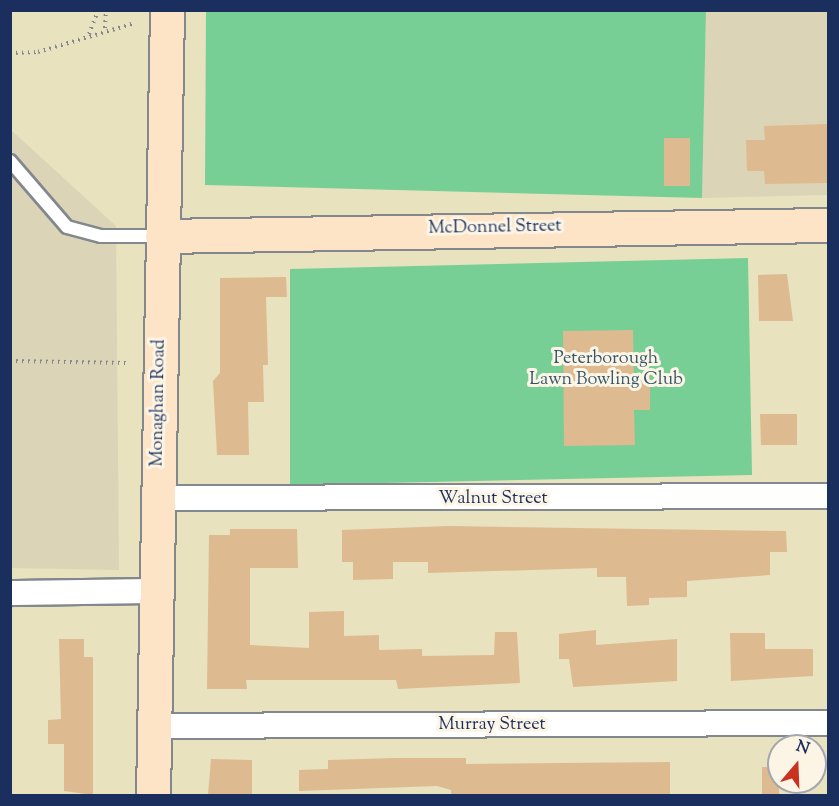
<!DOCTYPE html>
<style>
body{margin:0}
#map{position:relative;width:839px;height:806px;overflow:hidden;background:#e8e2bf;font-family:"Sorts Mill Goudy",serif}
div>[style]{position:absolute}
.built>*{inset:0;background:#dcd4b6}
.green>*{inset:0;background:#77cf95}
.building>*{inset:0;background:#deba91}
.path>*{height:4px;margin-top:-2px;transform-origin:0;background:repeating-linear-gradient(90deg,#82888e 0 1.5px,transparent 0 6px)}
.roads{filter:drop-shadow(2px 0 #82888e) drop-shadow(-2px 0 #82888e) drop-shadow(0 2px #82888e) drop-shadow(0 -2px #82888e)}
.lane>*{height:12px;margin:-6px;padding:0 6px;transform-origin:6px;border-radius:6px;background:#fff}
.street>*{height:24px;margin:-12px;padding:0 12px;transform-origin:12px;border-radius:12px;background:#fff}
.secondary>*{height:33px;margin:-16.5px;padding:0 16.5px;transform-origin:16.5px;border-radius:16.5px;background:#fee4c6}
span{translate:-50% -50%;white-space:nowrap;text-align:center;line-height:1.15;-webkit-text-stroke:6px #fcf5e5;paint-order:stroke}
.street-label{font-size:18px;color:#1b2f5e}
.park-label{font-size:18px;color:#32576c}
.frame{position:absolute;inset:0;border:12px solid #1b2f5e;pointer-events:none}
.north{position:absolute;left:767px;top:734px;width:60px;height:60px;box-sizing:border-box;background:#fcf5e5;border:2px solid #a2a6af;border-radius:50%;rotate:19deg;font-size:16px;font-weight:700;line-height:24px;text-align:center;color:#1b2f5e}
.north::after{content:'';display:block;margin:auto;width:21px;height:27px;background:#c8321e;clip-path:polygon(50% 0,100% 100%,50% 72%,0 100%)}
</style>
<div id="map">
<div class="built">
<div style="clip-path:polygon(706px 11px,828px 11px,828px 195px,702px 198px)"></div>
<div style="clip-path:polygon(10px 129px,116px 226px,119px 570px,11px 568px)"></div>
</div>
<div class="green">
<div style="clip-path:polygon(206px 11px,706px 11px,702px 198px,205px 185px)"></div>
<div style="clip-path:polygon(748px 258px,752px 475px,290px 485px,290px 269px)"></div>
</div>
<div class="building">
<div style="clip-path:polygon(828px 124px,828px 183px,765px 184px,764px 171px,747px 171px,746px 140px,765px 140px,764px 126px)"></div>
<div style="clip-path:polygon(664px 138px,690px 138px,690px 186px,664px 186px)"></div>
<div style="clip-path:polygon(787px 274px,793px 321px,759px 321px,758px 275px)"></div>
<div style="clip-path:polygon(286px 277px,287px 297px,266px 297px,268px 365px,263px 365px,264px 402px,248px 402px,249px 455px,217px 455px,213px 381px,220px 373px,220px 278px)"></div>
<div style="clip-path:polygon(633px 330px,634px 375px,650px 375px,650px 410px,634px 410px,635px 445px,564px 446px,563px 331px)"></div>
<div style="clip-path:polygon(760px 414px,797px 414px,797px 445px,761px 445px)"></div>
<div style="clip-path:polygon(448px 526px,786px 531px,787px 552px,770px 552px,770px 575px,687px 581px,687px 597px,649px 598px,649px 605px,627px 606px,626px 577px,597px 577px,597px 568px,428px 573px,428px 562px,393px 562px,393px 579px,353px 580px,353px 562px,342px 562px,342px 530px)"></div>
<div style="clip-path:polygon(230px 529px,297px 529px,298px 568px,250px 568px,250px 645px,309px 648px,309px 612px,344px 611px,344px 636px,379px 635px,379px 650px,422px 649px,422px 656px,494px 655px,495px 632px,517px 632px,520px 683px,398px 689px,396px 680px,246px 680px,247px 689px,207px 689px,209px 535px,230px 535px)"></div>
<div style="clip-path:polygon(596px 630px,596px 645px,677px 639px,677px 681px,573px 687px,569px 659px,559px 659px,559px 634px)"></div>
<div style="clip-path:polygon(730px 633px,765px 633px,765px 649px,813px 649px,813px 676px,731px 681px)"></div>
<div style="clip-path:polygon(59px 639px,84px 639px,84px 657px,93px 657px,93px 795px,64px 791px,64px 744px,48px 744px,48px 720px,61px 719px)"></div>
<div style="clip-path:polygon(395px 758px,466px 758px,466px 764px,670px 762px,670px 795px,451px 795px,451px 790px,437px 786px,299px 791px,299px 770px,328px 769px,328px 760px)"></div>
<div style="clip-path:polygon(211px 759px,252px 760px,252px 795px,208px 795px)"></div>
<div style="clip-path:polygon(762px 767px,779px 767px,779px 795px,762px 795px)"></div>
</div>
<div class="path">
<div style="left:105px;top:28px;width:18px;rotate:-87deg"></div>
<div style="left:89px;top:34px;width:26px;rotate:-69deg"></div>
<div style="left:10px;top:53px;width:28px;rotate:-2deg"></div>
<div style="left:38px;top:52px;width:98px;rotate:-16.6deg"></div>
<div style="left:10px;top:361px;width:117px;rotate:1deg"></div>
</div>
<div class="roads">
<div class="lane">
<div style="left:10px;top:161px;width:87px;rotate:49.2deg"></div>
<div style="left:67px;top:227px;width:35px;rotate:15deg"></div>
<div style="left:101px;top:236px;width:60px"></div>
</div>
<div class="street">
<div style="left:158px;top:498px;width:670px;rotate:-0.17deg"></div>
<div style="left:10px;top:593px;width:146px;rotate:-0.8deg"></div>
<div style="left:155px;top:726px;width:673px;rotate:-0.26deg"></div>
</div>
<div class="secondary">
<div style="left:162px;top:236px;width:666px;rotate:-0.95deg"></div>
<div style="left:153px;top:796px;width:786px;rotate:-88.98deg"></div>
</div>
</div>
<div class="street-label">
<span style="left:495px;top:228px;rotate:-1deg">McDonnel Street</span>
<span style="left:159px;top:403px;rotate:-89deg">Monaghan Road</span>
<span style="left:493px;top:499px">Walnut Street</span>
<span style="left:492px;top:725px">Murray Street</span>
</div>
<div class="park-label">
<span style="left:606px;top:370px">Peterborough<br>Lawn Bowling Club</span>
</div>
<div class="frame"></div>
<div class="north">N</div>
</div>
